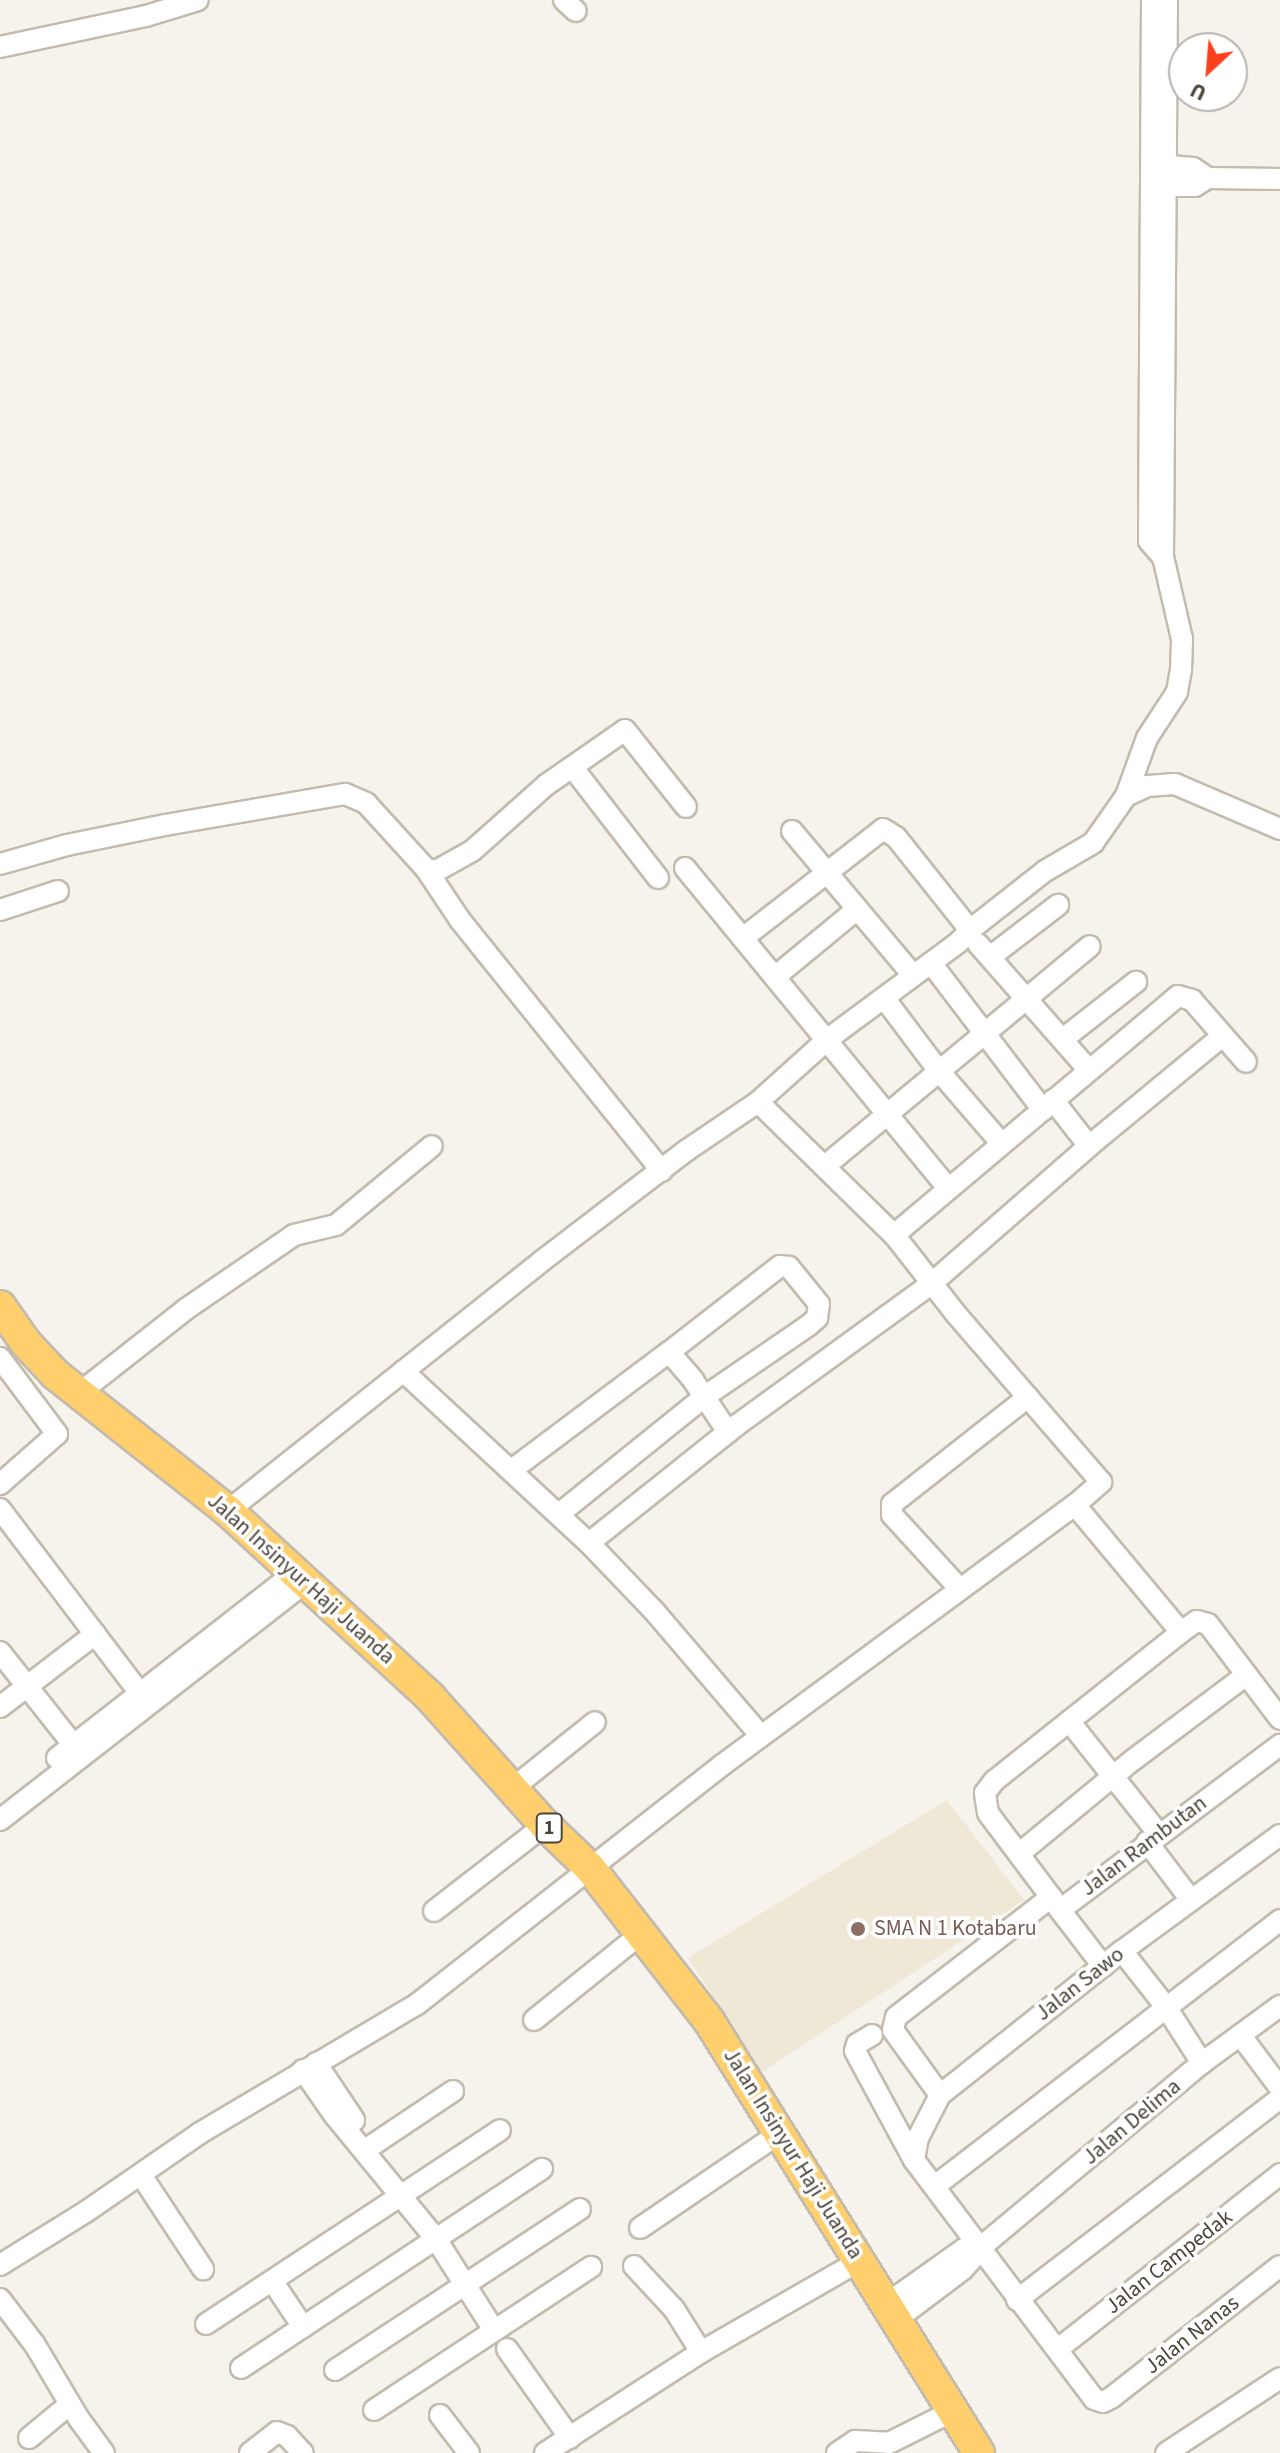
<!DOCTYPE html>
<style>
body{margin:0}
#map{position:relative;width:1280px;height:2453px;overflow:hidden;background:#f6f3ec;font-family:"Source Sans 3",sans-serif}
div>[style]{position:absolute}
.education>*{inset:0;background:#efe8d6}
.roads{filter:drop-shadow(2px 0 #c2bbae) drop-shadow(-2px 0 #c2bbae) drop-shadow(0 2px #c2bbae) drop-shadow(0 -2px #c2bbae)}
.minor>*{height:20px;margin:-10px;padding:0 10px;transform-origin:10px;border-radius:10px;background:#fff}
.highway>*{height:30px;margin:-15px;padding:0 15px;transform-origin:15px;border-radius:15px;background:#ffcf6e}
.dots>*{width:22px;height:22px;translate:-50% -50%;box-sizing:border-box;border:4px solid #fff;border-radius:50%}
span{translate:-50% -50%;white-space:nowrap;text-align:center;line-height:1.15;-webkit-text-stroke:7px #fff;paint-order:stroke}
.shield-label span{padding:2px 6px;background:#fff;border:2px solid;border-radius:6px;-webkit-text-stroke-width:0}
.shield-label{font-size:20px;color:#4b4439;font-weight:700}
.street-label{font-size:22px;color:#4b4439}
.education-label{font-size:22px;color:#785e54}
.left{translate:0 -50%;text-align:left}
.north{position:absolute;left:1168px;top:32px;width:80px;height:80px;box-sizing:border-box;background:#fff;border:2px solid #b7b4b0;border-radius:50%;rotate:206deg;font-size:22px;font-weight:700;line-height:32px;text-align:center;color:#4b4439}
.north::after{content:'';display:block;margin:auto;width:28px;height:36px;background:#fc3f1d;clip-path:polygon(50% 0,100% 100%,50% 72%,0 100%)}
</style>
<div id="map">
<div class="education">
<div style="clip-path:polygon(947px 1800px,1024px 1900px,762px 2072px,688px 1958px)"></div>
</div>
<div class="roads">
<div class="minor">
<div style="left:564px;top:0;width:16px;rotate:43deg"></div>
<div style="left:1152px;top:0;width:530px;rotate:90.32deg"></div>
<div style="left:1149px;top:530px;width:11px;rotate:90deg"></div>
<div style="left:1149px;top:541px;width:21px;rotate:49deg"></div>
<div style="left:1163px;top:557px;width:557px;rotate:-89.59deg"></div>
<div style="left:0;top:47px;width:149px;rotate:-12deg"></div>
<div style="left:146px;top:16px;width:54px;rotate:-17.1deg"></div>
<div style="left:1208px;top:178px;width:72px;rotate:0.8deg"></div>
<div style="left:1153px;top:186px;width:42px"></div>
<div style="left:1195px;top:186px;width:15px;rotate:-32deg"></div>
<div style="left:1208px;top:178px;width:18px;rotate:-146deg"></div>
<div style="left:1193px;top:168px;width:37px;rotate:-175deg"></div>
<div style="left:573px;top:768px;width:139px;rotate:52.3deg"></div>
<div style="left:1126px;top:796px;width:62px;rotate:-70.1deg"></div>
<div style="left:1147px;top:738px;width:55px;rotate:-56.9deg"></div>
<div style="left:1177px;top:692px;width:22px;rotate:-80deg"></div>
<div style="left:1181px;top:670px;width:31px;rotate:-88deg"></div>
<div style="left:1182px;top:639px;width:84px;rotate:-103deg"></div>
<div style="left:792px;top:831px;width:187px;rotate:50deg"></div>
<div style="left:0;top:864px;width:70px;rotate:-15.8deg"></div>
<div style="left:67px;top:845px;width:100px;rotate:-11.5deg"></div>
<div style="left:165px;top:825px;width:183px;rotate:-9.8deg"></div>
<div style="left:345px;top:794px;width:23px;rotate:23deg"></div>
<div style="left:366px;top:803px;width:89px;rotate:47.7deg"></div>
<div style="left:426px;top:869px;width:10px;rotate:11deg"></div>
<div style="left:436px;top:871px;width:41px;rotate:-29.1deg"></div>
<div style="left:472px;top:851px;width:99px;rotate:-41.7deg"></div>
<div style="left:546px;top:785px;width:96px;rotate:-34.8deg"></div>
<div style="left:625px;top:730px;width:98px;rotate:51.6deg"></div>
<div style="left:685px;top:868px;width:414px;rotate:50.6deg"></div>
<div style="left:426px;top:869px;width:61px;rotate:56.3deg"></div>
<div style="left:460px;top:920px;width:322px;rotate:51.2deg"></div>
<div style="left:0;top:910px;width:61px;rotate:-18.1deg"></div>
<div style="left:970px;top:930px;width:95px;rotate:-38.2deg"></div>
<div style="left:1045px;top:871px;width:56px;rotate:-30.3deg"></div>
<div style="left:1093px;top:843px;width:57px;rotate:-54.9deg"></div>
<div style="left:1126px;top:796px;width:23px;rotate:-25deg"></div>
<div style="left:1147px;top:786px;width:28px;rotate:-4deg"></div>
<div style="left:1175px;top:784px;width:114px;rotate:23.2deg"></div>
<div style="left:743px;top:938px;width:177px;rotate:-37.9deg"></div>
<div style="left:883px;top:829px;width:15px;rotate:32deg"></div>
<div style="left:896px;top:837px;width:119px;rotate:51.5deg"></div>
<div style="left:970px;top:930px;width:16px;rotate:133deg"></div>
<div style="left:959px;top:942px;width:163px;rotate:143.5deg"></div>
<div style="left:828px;top:1039px;width:94px;rotate:138deg"></div>
<div style="left:978px;top:944px;width:167px;rotate:48.7deg"></div>
<div style="left:990px;top:957px;width:86px;rotate:-37.4deg"></div>
<div style="left:931px;top:963px;width:185px;rotate:52.7deg"></div>
<div style="left:776px;top:976px;width:104px;rotate:-39.5deg"></div>
<div style="left:884px;top:998px;width:91px;rotate:53deg"></div>
<div style="left:939px;top:1071px;width:96px;rotate:49.2deg"></div>
<div style="left:1063px;top:1039px;width:93px;rotate:-38deg"></div>
<div style="left:1053px;top:1100px;width:58px;rotate:52deg"></div>
<div style="left:825px;top:1166px;width:344px;rotate:-39.7deg"></div>
<div style="left:894px;top:1235px;width:371px;rotate:-40.1deg"></div>
<div style="left:1178px;top:996px;width:15px;rotate:16deg"></div>
<div style="left:1192px;top:1000px;width:82px;rotate:48.9deg"></div>
<div style="left:0;top:1358px;width:95px;rotate:53.1deg"></div>
<div style="left:57px;top:1434px;width:76px;rotate:138.7deg"></div>
<div style="left:403px;top:1371px;width:253px;rotate:42.8deg"></div>
<div style="left:589px;top:1543px;width:95px;rotate:46.3deg"></div>
<div style="left:655px;top:1612px;width:163px;rotate:49.5deg"></div>
<div style="left:78px;top:1394px;width:137px;rotate:-38.2deg"></div>
<div style="left:186px;top:1309px;width:131px;rotate:-34.4deg"></div>
<div style="left:294px;top:1235px;width:43px;rotate:-13.4deg"></div>
<div style="left:336px;top:1225px;width:124px;rotate:-39.5deg"></div>
<div style="left:513px;top:1469px;width:195px;rotate:-36.9deg"></div>
<div style="left:669px;top:1352px;width:37px;rotate:49deg"></div>
<div style="left:693px;top:1380px;width:63px;rotate:56.1deg"></div>
<div style="left:1075px;top:1505px;width:165px;rotate:50.2deg"></div>
<div style="left:0;top:1509px;width:243px;rotate:52.8deg"></div>
<div style="left:559px;top:1514px;width:186px;rotate:-38.9deg"></div>
<div style="left:704px;top:1397px;width:127px;rotate:-34.4deg"></div>
<div style="left:809px;top:1325px;width:11px;rotate:-41deg"></div>
<div style="left:817px;top:1318px;width:14px;rotate:-82deg"></div>
<div style="left:819px;top:1304px;width:48px;rotate:-129deg"></div>
<div style="left:789px;top:1267px;width:9px;rotate:-174deg"></div>
<div style="left:780px;top:1266px;width:140px;rotate:142.2deg"></div>
<div style="left:589px;top:1543px;width:189px;rotate:-38.6deg"></div>
<div style="left:737px;top:1425px;width:240px;rotate:-36deg"></div>
<div style="left:931px;top:1284px;width:210px;rotate:-41.1deg"></div>
<div style="left:1089px;top:1146px;width:171px;rotate:-39.5deg"></div>
<div style="left:959px;top:1588px;width:99px;rotate:-132.5deg"></div>
<div style="left:892px;top:1515px;width:11px;rotate:-90deg"></div>
<div style="left:892px;top:1504px;width:173px;rotate:-38.2deg"></div>
<div style="left:0;top:1652px;width:132px;rotate:51.7deg"></div>
<div style="left:0;top:1707px;width:120px;rotate:-37.5deg"></div>
<div style="left:1069px;top:1721px;width:143px;rotate:51.5deg"></div>
<div style="left:57px;top:1758px;width:304px;rotate:-37.9deg"></div>
<div style="left:513px;top:1788px;width:105px;rotate:-38.8deg"></div>
<div style="left:0;top:1820px;width:389px;rotate:-37.9deg"></div>
<div style="left:1147px;top:1842px;width:73px;rotate:52.8deg"></div>
<div style="left:1020px;top:1853px;width:146px;rotate:-39.5deg"></div>
<div style="left:1133px;top:1760px;width:140px;rotate:-36.9deg"></div>
<div style="left:1051px;top:1897px;width:105px;rotate:-126.9deg"></div>
<div style="left:988px;top:1813px;width:20px;rotate:-99deg"></div>
<div style="left:985px;top:1793px;width:15px;rotate:-53deg"></div>
<div style="left:994px;top:1781px;width:239px;rotate:-38.5deg"></div>
<div style="left:1181px;top:1632px;width:19px;rotate:-35deg"></div>
<div style="left:1197px;top:1621px;width:11px;rotate:15deg"></div>
<div style="left:1208px;top:1624px;width:119px;rotate:52.8deg"></div>
<div style="left:1060px;top:1910px;width:71px;rotate:52.5deg"></div>
<div style="left:434px;top:1911px;width:140px;rotate:-37.8deg"></div>
<div style="left:1122px;top:1951px;width:71px;rotate:51.8deg"></div>
<div style="left:1166px;top:2007px;width:67px;rotate:57.3deg"></div>
<div style="left:534px;top:2020px;width:139px;rotate:-38.9deg"></div>
<div style="left:872px;top:2035px;width:17px;rotate:149deg"></div>
<div style="left:857px;top:2044px;width:7px;rotate:106deg"></div>
<div style="left:855px;top:2051px;width:124px;rotate:61.6deg"></div>
<div style="left:914px;top:2160px;width:299px;rotate:53deg"></div>
<div style="left:1094px;top:2399px;width:9px;rotate:18deg"></div>
<div style="left:1103px;top:2402px;width:9px;rotate:-27deg"></div>
<div style="left:1111px;top:2398px;width:214px;rotate:-38deg"></div>
<div style="left:1241px;top:2036px;width:65px;rotate:53.1deg"></div>
<div style="left:316px;top:2063px;width:69px;rotate:56.3deg"></div>
<div style="left:303px;top:2070px;width:56px;rotate:55.2deg"></div>
<div style="left:335px;top:2116px;width:159px;rotate:50.6deg"></div>
<div style="left:436px;top:2239px;width:108px;rotate:57.5deg"></div>
<div style="left:940px;top:2095px;width:80px;rotate:-125.9deg"></div>
<div style="left:893px;top:2030px;width:13px;rotate:-77deg"></div>
<div style="left:896px;top:2017px;width:196px;rotate:-37.7deg"></div>
<div style="left:1051px;top:1897px;width:16px;rotate:55deg"></div>
<div style="left:1060px;top:1910px;width:275px;rotate:-36.9deg"></div>
<div style="left:365px;top:2150px;width:106px;rotate:-33.8deg"></div>
<div style="left:914px;top:2160px;width:22px;rotate:-80deg"></div>
<div style="left:918px;top:2138px;width:48px;rotate:-62.9deg"></div>
<div style="left:940px;top:2095px;width:232px;rotate:-38.4deg"></div>
<div style="left:1122px;top:1951px;width:196px;rotate:-36.3deg"></div>
<div style="left:141px;top:2175px;width:113px;rotate:56.6deg"></div>
<div style="left:935px;top:2186px;width:436px;rotate:-37.6deg"></div>
<div style="left:640px;top:2228px;width:171px;rotate:-34.2deg"></div>
<div style="left:0;top:2265px;width:102px;rotate:-31.8deg"></div>
<div style="left:87px;top:2211px;width:137px;rotate:-34.6deg"></div>
<div style="left:200px;top:2133px;width:251px;rotate:-30.7deg"></div>
<div style="left:416px;top:2005px;width:389px;rotate:-38.1deg"></div>
<div style="left:722px;top:1765px;width:438px;rotate:-36.4deg"></div>
<div style="left:1075px;top:1505px;width:35px;rotate:-41deg"></div>
<div style="left:1101px;top:1482px;width:222px;rotate:-130.8deg"></div>
<div style="left:956px;top:1314px;width:100px;rotate:-128.1deg"></div>
<div style="left:894px;top:1235px;width:190px;rotate:-135.6deg"></div>
<div style="left:758px;top:1102px;width:86px;rotate:145.9deg"></div>
<div style="left:687px;top:1150px;width:183px;rotate:142.6deg"></div>
<div style="left:542px;top:1261px;width:401px;rotate:141.5deg"></div>
<div style="left:634px;top:2266px;width:59px;rotate:47.1deg"></div>
<div style="left:674px;top:2309px;width:51px;rotate:57.9deg"></div>
<div style="left:273px;top:2282px;width:54px;rotate:56.3deg"></div>
<div style="left:0;top:2299px;width:58px;rotate:52.7deg"></div>
<div style="left:35px;top:2345px;width:86px;rotate:59.3deg"></div>
<div style="left:79px;top:2419px;width:42px;rotate:53.7deg"></div>
<div style="left:1017px;top:2300px;width:332px;rotate:-37.5deg"></div>
<div style="left:888px;top:2303px;width:93px;rotate:-35.4deg"></div>
<div style="left:964px;top:2249px;width:24px;rotate:-17deg"></div>
<div style="left:897px;top:2319px;width:83px;rotate:-37.1deg"></div>
<div style="left:963px;top:2269px;width:36px;rotate:-48deg"></div>
<div style="left:987px;top:2242px;width:280px;rotate:-39.8deg"></div>
<div style="left:1202px;top:2063px;width:97px;rotate:-36.2deg"></div>
<div style="left:206px;top:2324px;width:352px;rotate:-33.4deg"></div>
<div style="left:507px;top:2349px;width:109px;rotate:54.7deg"></div>
<div style="left:1058px;top:2349px;width:283px;rotate:-38.2deg"></div>
<div style="left:241px;top:2368px;width:361px;rotate:-33.5deg"></div>
<div style="left:335px;top:2370px;width:293px;rotate:-33.3deg"></div>
<div style="left:374px;top:2410px;width:260px;rotate:-33.4deg"></div>
<div style="left:440px;top:2415px;width:48px;rotate:52.7deg"></div>
<div style="left:29px;top:2438px;width:53px;rotate:-39.7deg"></div>
<div style="left:250px;top:2453px;width:34px;rotate:-38deg"></div>
<div style="left:277px;top:2432px;width:11px;rotate:22deg"></div>
<div style="left:287px;top:2436px;width:23px;rotate:47deg"></div>
<div style="left:545px;top:2453px;width:186px;rotate:-32.9deg"></div>
<div style="left:701px;top:2352px;width:185px;rotate:-29.9deg"></div>
<div style="left:837px;top:2453px;width:22px;rotate:-34deg"></div>
<div style="left:855px;top:2441px;width:34px;rotate:3deg"></div>
<div style="left:889px;top:2443px;width:72px;rotate:-26.6deg"></div>
<div style="left:1166px;top:2453px;width:136px;rotate:-33.3deg"></div>
</div>
<div class="highway">
<div style="left:0;top:1306px;width:45px;rotate:54.9deg"></div>
<div style="left:26px;top:1343px;width:42px;rotate:46.9deg"></div>
<div style="left:55px;top:1374px;width:221px;rotate:38.4deg"></div>
<div style="left:228px;top:1511px;width:275px;rotate:42.6deg"></div>
<div style="left:430px;top:1697px;width:172px;rotate:48.1deg"></div>
<div style="left:545px;top:1825px;width:62px;rotate:43.7deg"></div>
<div style="left:590px;top:1868px;width:194px;rotate:52.1deg"></div>
<div style="left:709px;top:2021px;width:509px;rotate:57.99deg"></div>
</div>
</div>
<div class="dots">
<div style="left:858px;top:1929px;background:#8d6e63"></div>
</div>
<div class="shield-label">
<span style="left:549px;top:1828px">1</span>
</div>
<div class="street-label">
<span style="left:301px;top:1579px;rotate:42deg">Jalan Insinyur Haji Juanda</span>
<span style="left:1144px;top:1846px;rotate:-37deg">Jalan Rambutan</span>
<span style="left:1080px;top:1984px;rotate:-38deg">Jalan Sawo</span>
<span style="left:1132px;top:2122px;rotate:-40deg">Jalan Delima</span>
<span style="left:793px;top:2154px;rotate:58deg">Jalan Insinyur Haji Juanda</span>
<span style="left:1169px;top:2262px;rotate:-38deg">Jalan Campedak</span>
<span style="left:1192px;top:2335px;rotate:-38deg">Jalan Nanas</span>
</div>
<div class="education-label">
<span class="left" style="left:874px;top:1929px">SMA N 1 Kotabaru</span>
</div>
<div class="north">U</div>
</div>
